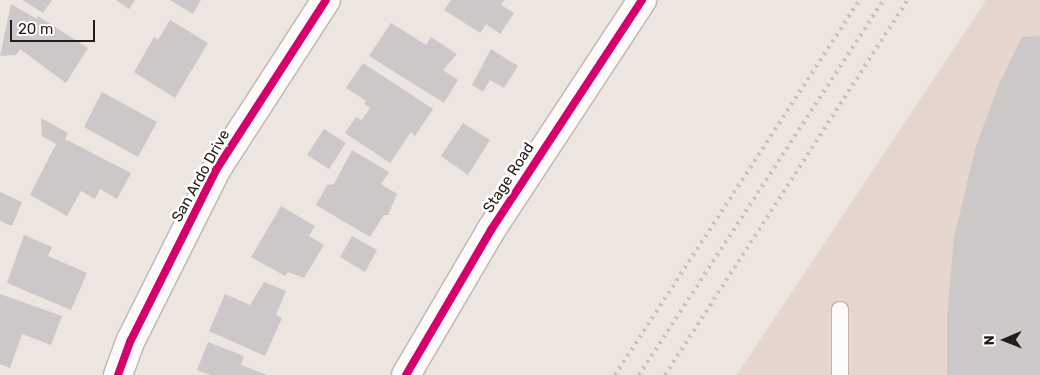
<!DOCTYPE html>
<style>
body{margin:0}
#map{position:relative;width:1040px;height:375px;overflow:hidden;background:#ede5e0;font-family:Rubik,sans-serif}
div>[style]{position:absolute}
.industrial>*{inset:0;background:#e6d6ce}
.building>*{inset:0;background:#ccc8c8}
.roads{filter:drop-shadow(1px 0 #bcb6b2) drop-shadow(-1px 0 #bcb6b2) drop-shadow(0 1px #bcb6b2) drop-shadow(0 -1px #bcb6b2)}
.service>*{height:16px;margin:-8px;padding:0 8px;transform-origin:8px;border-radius:8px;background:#fcfbfa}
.minor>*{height:28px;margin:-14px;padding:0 14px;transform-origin:14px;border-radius:14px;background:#fcfbfa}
.secondary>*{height:28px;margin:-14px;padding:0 14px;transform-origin:14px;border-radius:14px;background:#fcfbfa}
.rail>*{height:4px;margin-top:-2px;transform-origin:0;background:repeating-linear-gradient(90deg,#c3c1c1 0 2.5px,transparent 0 7.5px)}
.cycleway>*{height:8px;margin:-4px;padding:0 4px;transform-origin:4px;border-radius:4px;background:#d6006c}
span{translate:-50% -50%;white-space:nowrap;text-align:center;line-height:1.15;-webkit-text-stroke:5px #fff;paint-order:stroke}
.street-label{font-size:15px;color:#231e1b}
.north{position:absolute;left:980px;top:315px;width:50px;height:50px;-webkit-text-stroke:4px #fff;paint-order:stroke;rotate:269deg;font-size:14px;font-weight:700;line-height:20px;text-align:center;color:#231e1b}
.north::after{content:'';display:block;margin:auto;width:18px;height:22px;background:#231e1b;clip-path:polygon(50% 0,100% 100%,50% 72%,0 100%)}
.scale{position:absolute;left:10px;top:20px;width:85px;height:22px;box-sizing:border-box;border:2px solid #231e1b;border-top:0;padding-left:6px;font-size:15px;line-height:18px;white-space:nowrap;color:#231e1b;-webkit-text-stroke:4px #fff;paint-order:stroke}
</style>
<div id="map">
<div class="industrial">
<div style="clip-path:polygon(986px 0,1040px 0,1040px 375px,737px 375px)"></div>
</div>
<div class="building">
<div style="clip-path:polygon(23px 0,52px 0,43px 13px)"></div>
<div style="clip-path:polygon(116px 0,135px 0,129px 9px)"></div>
<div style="clip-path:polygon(170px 0,201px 0,193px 14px)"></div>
<div style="clip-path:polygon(451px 0,504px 0,501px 5px,514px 13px,500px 34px,486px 24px,480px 33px,444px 10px)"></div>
<div style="clip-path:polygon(11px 4px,37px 19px,38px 16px,88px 48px,66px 83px,20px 49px,16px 55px,0 56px)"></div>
<div style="clip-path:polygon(170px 20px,208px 43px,175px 98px,134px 72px,154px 37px,158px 40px)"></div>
<div style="clip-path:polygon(391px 23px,426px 45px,431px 37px,457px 54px,443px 70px,458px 80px,444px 103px,369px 56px)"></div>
<div style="clip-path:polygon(1040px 36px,1040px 375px,947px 375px,947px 318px,954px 237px,976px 146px,1000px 82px,1022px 37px)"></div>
<div style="clip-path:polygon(491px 49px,518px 66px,504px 88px,490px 80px,483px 92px,472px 85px)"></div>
<div style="clip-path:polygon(363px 63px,433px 109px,415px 136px,411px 132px,390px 163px,345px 133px,356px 117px,362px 120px,370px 108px,364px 104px,366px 101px,346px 88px)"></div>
<div style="clip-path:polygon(102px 92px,157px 122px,138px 157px,84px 127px)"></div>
<div style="clip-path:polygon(41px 118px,68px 133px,65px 139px,131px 173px,117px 199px,100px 189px,95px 199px,81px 191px,67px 216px,30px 195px,56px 144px,42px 136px)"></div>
<div style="clip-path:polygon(463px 123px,490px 140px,468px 175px,441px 156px)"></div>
<div style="clip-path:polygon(324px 129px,346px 143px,329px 169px,307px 155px)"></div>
<div style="clip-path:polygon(352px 150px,389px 172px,381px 184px,397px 194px,388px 215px,384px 215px,370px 237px,316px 205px,327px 185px,334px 184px)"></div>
<div style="clip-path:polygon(0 192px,22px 202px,12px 226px,0 221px)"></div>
<div style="clip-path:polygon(281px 206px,315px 226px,309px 236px,324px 245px,304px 278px,288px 272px,285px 276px,251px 257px)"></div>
<div style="clip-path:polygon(24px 235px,52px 247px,48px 256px,87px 273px,71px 310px,7px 283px)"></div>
<div style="clip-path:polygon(352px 236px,377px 250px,365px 272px,340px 257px)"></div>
<div style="clip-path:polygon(264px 282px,286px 291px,276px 315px,282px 318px,265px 356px,209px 331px,225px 294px,250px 305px)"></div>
<div style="clip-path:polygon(0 294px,62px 316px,51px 345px,22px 334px,10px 368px,0 364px)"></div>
<div style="clip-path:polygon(208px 342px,244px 356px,241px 365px,267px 375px,210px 375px,197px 370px)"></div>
</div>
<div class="roads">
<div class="service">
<div style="left:840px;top:310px;width:65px;rotate:90deg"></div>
</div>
<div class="minor">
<div style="left:118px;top:375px;width:37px;rotate:-70deg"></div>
<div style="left:131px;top:340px;width:190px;rotate:-63.4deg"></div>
<div style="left:216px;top:170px;width:202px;rotate:-57.1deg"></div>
</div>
<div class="secondary">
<div style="left:406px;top:375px;width:168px;rotate:-59.6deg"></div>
<div style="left:491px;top:230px;width:275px;rotate:-56.7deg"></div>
</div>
</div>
<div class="rail">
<div style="left:615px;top:375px;width:447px;rotate:-56.9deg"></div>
<div style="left:639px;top:375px;width:447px;rotate:-56.9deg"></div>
<div style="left:665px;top:375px;width:447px;rotate:-57.1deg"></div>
</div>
<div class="cycleway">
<div style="left:118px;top:375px;width:37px;rotate:-70deg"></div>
<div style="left:131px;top:340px;width:190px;rotate:-63.4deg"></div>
<div style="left:216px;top:170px;width:202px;rotate:-57.1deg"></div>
<div style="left:406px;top:375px;width:168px;rotate:-59.6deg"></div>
<div style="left:491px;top:230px;width:275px;rotate:-56.7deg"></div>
</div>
<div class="street-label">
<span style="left:201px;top:176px;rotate:-61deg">San Ardo Drive</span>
<span style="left:509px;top:178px;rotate:-57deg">Stage Road</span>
</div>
<div class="north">N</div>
<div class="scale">20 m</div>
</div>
